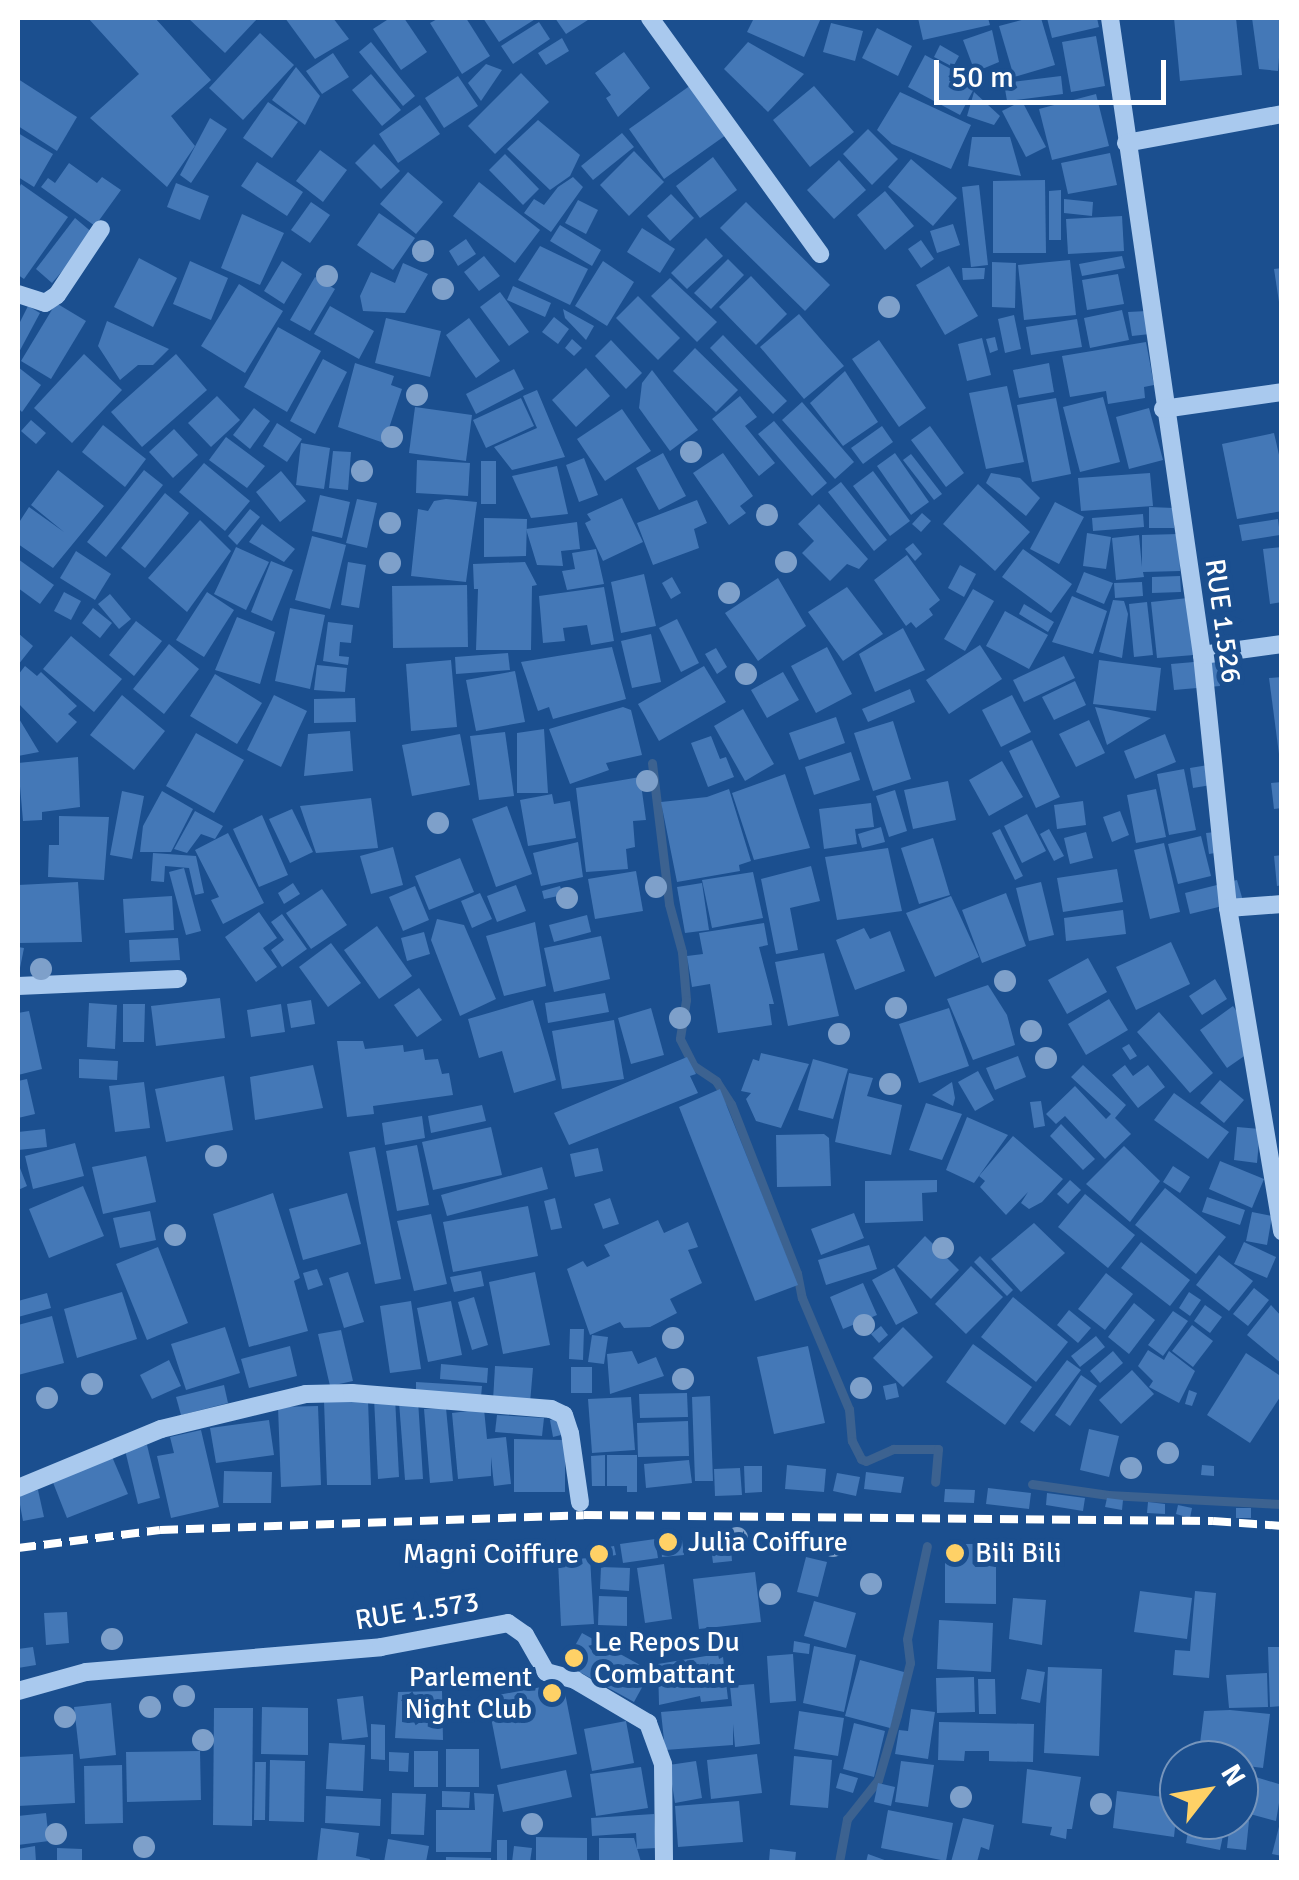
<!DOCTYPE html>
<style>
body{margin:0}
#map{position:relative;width:1299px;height:1880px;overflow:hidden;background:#1b4f8f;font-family:Signika,sans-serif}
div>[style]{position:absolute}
.stream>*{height:9px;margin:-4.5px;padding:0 4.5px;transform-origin:4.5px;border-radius:4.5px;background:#3c6290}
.building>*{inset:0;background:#4478b7}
.minor>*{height:18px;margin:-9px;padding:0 9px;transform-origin:9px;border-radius:9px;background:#a9c9ee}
.rail>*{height:8px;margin-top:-4px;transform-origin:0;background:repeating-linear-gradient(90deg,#fff 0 18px,transparent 0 26px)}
.trees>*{width:22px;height:22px;margin:-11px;border-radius:50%;background:#7ea0ca}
.dots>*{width:28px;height:28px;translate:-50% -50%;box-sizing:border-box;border:5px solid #1b4f8f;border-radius:50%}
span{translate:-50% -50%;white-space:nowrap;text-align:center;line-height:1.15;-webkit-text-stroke:10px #1b4f8f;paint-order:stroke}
.street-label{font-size:28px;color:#fff}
.poi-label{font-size:28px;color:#fff}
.left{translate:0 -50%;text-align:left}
.right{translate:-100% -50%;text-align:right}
.frame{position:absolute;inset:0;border:20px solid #fff;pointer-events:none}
.north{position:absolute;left:1159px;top:1740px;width:100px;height:100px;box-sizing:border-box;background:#1b4f8f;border:2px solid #7695bc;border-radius:50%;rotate:59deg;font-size:28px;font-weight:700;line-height:40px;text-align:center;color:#fff}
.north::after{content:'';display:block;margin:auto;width:35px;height:45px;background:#ffd166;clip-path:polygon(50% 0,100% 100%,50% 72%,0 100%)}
.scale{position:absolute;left:934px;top:60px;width:232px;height:45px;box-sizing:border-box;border:5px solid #fff;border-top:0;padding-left:12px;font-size:30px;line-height:35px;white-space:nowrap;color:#fff;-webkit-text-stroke:8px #1b4f8f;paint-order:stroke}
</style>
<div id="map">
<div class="stream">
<div style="left:652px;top:763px;width:142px;rotate:83.1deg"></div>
<div style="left:669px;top:904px;width:50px;rotate:74.8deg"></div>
<div style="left:682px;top:952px;width:48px;rotate:85.2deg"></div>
<div style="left:686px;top:1000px;width:39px;rotate:99deg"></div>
<div style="left:680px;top:1039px;width:30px;rotate:63deg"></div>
<div style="left:694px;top:1066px;width:27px;rotate:34deg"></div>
<div style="left:716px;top:1081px;width:27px;rotate:57deg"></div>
<div style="left:731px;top:1104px;width:181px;rotate:68.7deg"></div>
<div style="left:797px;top:1273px;width:25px;rotate:79deg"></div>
<div style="left:802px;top:1298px;width:121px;rotate:67.1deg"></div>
<div style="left:849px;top:1409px;width:32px;rotate:85deg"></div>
<div style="left:852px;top:1441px;width:20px;rotate:63deg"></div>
<div style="left:861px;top:1459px;width:5px;rotate:22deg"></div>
<div style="left:866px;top:1461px;width:30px;rotate:-24deg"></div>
<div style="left:893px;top:1449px;width:45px"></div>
<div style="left:938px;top:1449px;width:33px;rotate:95deg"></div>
<div style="left:1032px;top:1484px;width:77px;rotate:8.2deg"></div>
<div style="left:1108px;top:1495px;width:174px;rotate:3deg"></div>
<div style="left:839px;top:1862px;width:44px;rotate:-79.5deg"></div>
<div style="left:847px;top:1819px;width:50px;rotate:-51.5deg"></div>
<div style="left:878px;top:1780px;width:68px;rotate:-73.7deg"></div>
<div style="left:897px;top:1715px;width:54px;rotate:-76deg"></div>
<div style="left:910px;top:1663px;width:24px;rotate:-97deg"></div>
<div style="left:907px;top:1639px;width:95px;rotate:-77.9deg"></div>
</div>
<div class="building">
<div style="clip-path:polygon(88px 18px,155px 18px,211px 80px,171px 116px,195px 146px,167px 187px,90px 118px,139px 74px)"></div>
<div style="clip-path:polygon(188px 18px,258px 18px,225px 53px)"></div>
<div style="clip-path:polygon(285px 18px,333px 18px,349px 39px,315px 59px)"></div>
<div style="clip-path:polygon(390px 18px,404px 18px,427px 52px,401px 70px,373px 29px)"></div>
<div style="clip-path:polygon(439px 18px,466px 18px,490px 56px,462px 74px,430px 23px)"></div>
<div style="clip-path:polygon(483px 18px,537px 18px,499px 42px)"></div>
<div style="clip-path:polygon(555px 18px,591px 18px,566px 34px)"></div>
<div style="clip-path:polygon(754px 18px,821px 18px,804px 57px,747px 32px)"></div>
<div style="clip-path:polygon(918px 18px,988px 18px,990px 25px,923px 40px)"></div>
<div style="clip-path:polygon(1029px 18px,1041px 18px,1055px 65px,1014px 77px,999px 26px)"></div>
<div style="clip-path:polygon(1047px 18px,1097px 18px,1099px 27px,1052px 38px)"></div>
<div style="clip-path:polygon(1174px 18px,1236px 18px,1242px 75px,1180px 81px)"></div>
<div style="clip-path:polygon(1252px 18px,1282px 18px,1278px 71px,1259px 69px)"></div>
<div style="clip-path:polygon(539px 22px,550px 39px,513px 64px,501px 46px)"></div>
<div style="clip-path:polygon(831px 23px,863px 31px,855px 61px,823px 52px)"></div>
<div style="clip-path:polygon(877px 28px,912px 46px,898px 76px,862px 58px)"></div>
<div style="clip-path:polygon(992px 30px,999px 62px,975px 72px,963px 40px)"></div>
<div style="clip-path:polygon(260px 33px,294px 65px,243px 120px,209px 88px)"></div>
<div style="clip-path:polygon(1096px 36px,1105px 86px,1071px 92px,1062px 42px)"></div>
<div style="clip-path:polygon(562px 38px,569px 51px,546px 65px,538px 53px)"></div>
<div style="clip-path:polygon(371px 42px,415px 96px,403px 106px,359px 52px)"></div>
<div style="clip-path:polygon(748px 42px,804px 74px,768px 112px,724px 69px)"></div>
<div style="clip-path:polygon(940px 45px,959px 56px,953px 67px,934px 57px)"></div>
<div style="clip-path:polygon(624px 52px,650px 88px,618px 117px,606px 98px,611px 95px,595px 73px)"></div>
<div style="clip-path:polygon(333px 53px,349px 77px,322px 94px,306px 71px)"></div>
<div style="clip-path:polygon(925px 55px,977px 83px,960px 115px,908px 87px)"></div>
<div style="clip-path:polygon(486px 64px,502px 70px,481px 101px,468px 83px)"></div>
<div style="clip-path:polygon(296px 67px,320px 96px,305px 125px,272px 100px)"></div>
<div style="clip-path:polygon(521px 73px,549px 102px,495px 154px,468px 126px)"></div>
<div style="clip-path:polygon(371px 74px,401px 110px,382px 126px,352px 90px)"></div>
<div style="clip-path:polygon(458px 76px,478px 106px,444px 128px,425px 98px)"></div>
<div style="clip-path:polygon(1061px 76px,1063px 94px,1007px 101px,1004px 83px)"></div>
<div style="clip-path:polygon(18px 79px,77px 117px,57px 151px,18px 126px)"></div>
<div style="clip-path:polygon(691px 85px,726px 135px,664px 179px,629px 129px)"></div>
<div style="clip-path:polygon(814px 86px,854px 132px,810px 167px,773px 120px)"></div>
<div style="clip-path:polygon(900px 92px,971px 125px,951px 169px,892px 144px,877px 130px)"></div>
<div style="clip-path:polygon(974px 92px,1000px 116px,994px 125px,967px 116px)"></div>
<div style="clip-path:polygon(1096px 94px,1109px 146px,1052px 160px,1039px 109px)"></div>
<div style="clip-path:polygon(1022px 101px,1046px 147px,1026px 157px,1002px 111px)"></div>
<div style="clip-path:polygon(268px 102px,298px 122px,272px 158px,243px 138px)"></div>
<div style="clip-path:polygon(420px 105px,440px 134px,398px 163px,379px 134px)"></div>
<div style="clip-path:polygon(210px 118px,227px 129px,191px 183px,180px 175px)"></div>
<div style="clip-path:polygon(538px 120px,580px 155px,570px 176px,550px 190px,507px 149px)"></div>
<div style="clip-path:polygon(868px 129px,898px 159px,872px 185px,843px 154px)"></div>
<div style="clip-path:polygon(18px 133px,53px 154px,34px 187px,18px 177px)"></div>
<div style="clip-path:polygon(622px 133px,634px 147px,593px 180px,581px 166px)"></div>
<div style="clip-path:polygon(972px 137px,1010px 137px,1021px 176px,968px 166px)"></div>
<div style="clip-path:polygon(374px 144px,400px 171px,381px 189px,355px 163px)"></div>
<div style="clip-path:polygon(320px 150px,347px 170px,323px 202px,296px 181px)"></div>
<div style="clip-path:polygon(634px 151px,664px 182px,629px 216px,600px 185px)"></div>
<div style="clip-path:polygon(1110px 153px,1117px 185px,1068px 194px,1061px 163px)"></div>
<div style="clip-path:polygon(505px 154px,539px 189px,523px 205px,489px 170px)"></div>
<div style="clip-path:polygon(713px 157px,737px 190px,700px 218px,676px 186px)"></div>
<div style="clip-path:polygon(911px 159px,957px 198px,933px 226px,888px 187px)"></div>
<div style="clip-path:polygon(839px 160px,866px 190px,834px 219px,807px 190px)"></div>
<div style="clip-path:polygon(257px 162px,303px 192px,287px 216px,241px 186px)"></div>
<div style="clip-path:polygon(69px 163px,97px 183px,102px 177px,121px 190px,95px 226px,41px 187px,48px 178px,55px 183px)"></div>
<div style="clip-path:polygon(408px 172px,443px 202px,416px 234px,380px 204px)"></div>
<div style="clip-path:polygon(573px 177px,583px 187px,551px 232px,524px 213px,534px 199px,544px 205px,558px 187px)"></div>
<div style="clip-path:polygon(1045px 180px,1046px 253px,993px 253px,993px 181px)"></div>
<div style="clip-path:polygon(479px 182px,540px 230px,515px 263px,453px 216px)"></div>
<div style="clip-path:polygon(176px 183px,209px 196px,200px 220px,167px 207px)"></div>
<div style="clip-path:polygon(21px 184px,68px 217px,24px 279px,18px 275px,18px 190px)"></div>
<div style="clip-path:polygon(979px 185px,988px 265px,971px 267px,962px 187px)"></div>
<div style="clip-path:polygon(1061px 190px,1061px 240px,1049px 240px,1049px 191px)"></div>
<div style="clip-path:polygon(885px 191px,914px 226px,885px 250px,857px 215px)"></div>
<div style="clip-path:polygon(671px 194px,694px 218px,670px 241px,647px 216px)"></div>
<div style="clip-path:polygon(1064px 199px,1093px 202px,1092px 216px,1064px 213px)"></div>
<div style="clip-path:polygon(578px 200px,598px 210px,586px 234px,565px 223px)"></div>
<div style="clip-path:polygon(311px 202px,330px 215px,310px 243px,291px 230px)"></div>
<div style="clip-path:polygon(746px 202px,830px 285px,805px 311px,720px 228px)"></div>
<div style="clip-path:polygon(379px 213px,415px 238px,393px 270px,357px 245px)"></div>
<div style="clip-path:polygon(242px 214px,284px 233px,260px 285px,221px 268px)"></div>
<div style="clip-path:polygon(1122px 216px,1124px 251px,1068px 254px,1066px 219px)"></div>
<div style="clip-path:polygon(75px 218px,94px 234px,52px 283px,36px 269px)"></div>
<div style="clip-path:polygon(953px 224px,960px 245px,937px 253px,930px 231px)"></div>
<div style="clip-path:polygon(560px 225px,601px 250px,592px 266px,550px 241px)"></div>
<div style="clip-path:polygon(642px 228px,675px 249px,660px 273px,627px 252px)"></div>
<div style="clip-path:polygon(706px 238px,723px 256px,687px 289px,671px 273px)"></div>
<div style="clip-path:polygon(466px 239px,476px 254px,458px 266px,449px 251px)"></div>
<div style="clip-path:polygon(921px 240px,934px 259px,921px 268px,908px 249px)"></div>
<div style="clip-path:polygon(540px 246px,588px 269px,570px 305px,518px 280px)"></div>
<div style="clip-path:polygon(484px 256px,500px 276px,479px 291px,464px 272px)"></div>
<div style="clip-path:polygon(1122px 256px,1125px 268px,1082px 276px,1079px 264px)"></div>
<div style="clip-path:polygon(139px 258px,177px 278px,153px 327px,114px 307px)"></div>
<div style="clip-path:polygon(728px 259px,744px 275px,711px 309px,694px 293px)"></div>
<div style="clip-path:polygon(1070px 260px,1076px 315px,1024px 320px,1018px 265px)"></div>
<div style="clip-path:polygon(190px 261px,228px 278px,211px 320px,173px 304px)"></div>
<div style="clip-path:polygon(282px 261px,302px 274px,284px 304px,264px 291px)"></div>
<div style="clip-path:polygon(603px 261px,634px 282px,607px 326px,575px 306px)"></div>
<div style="clip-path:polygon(992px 262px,1016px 263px,1015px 308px,992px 307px)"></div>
<div style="clip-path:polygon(403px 263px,428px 274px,405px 313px,363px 311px,360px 296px,371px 272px,395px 283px)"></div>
<div style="clip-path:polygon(949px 266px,978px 316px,945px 335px,916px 285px)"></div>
<div style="clip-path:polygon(962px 268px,985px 268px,984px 279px,963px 280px)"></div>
<div style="clip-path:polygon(1282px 268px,1282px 302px,1279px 302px,1274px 269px)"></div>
<div style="clip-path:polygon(1118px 274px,1124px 304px,1087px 310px,1082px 280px)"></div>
<div style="clip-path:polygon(751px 276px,787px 314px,756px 345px,719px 307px)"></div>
<div style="clip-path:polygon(315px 277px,335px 289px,310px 331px,290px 320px)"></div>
<div style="clip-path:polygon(670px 278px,717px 322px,697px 342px,651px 296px)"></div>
<div style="clip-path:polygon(239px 284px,283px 311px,245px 373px,201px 346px)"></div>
<div style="clip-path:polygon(513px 286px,551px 303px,545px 317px,507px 300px)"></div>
<div style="clip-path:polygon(500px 292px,529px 332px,509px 346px,480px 307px)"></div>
<div style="clip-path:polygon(638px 296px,680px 338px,658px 360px,616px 318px)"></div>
<div style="clip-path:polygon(56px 303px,86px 321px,51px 379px,21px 361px)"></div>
<div style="clip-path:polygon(28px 306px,40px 313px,18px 354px,18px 326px)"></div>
<div style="clip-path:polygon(330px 306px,374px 331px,359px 359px,314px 334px)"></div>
<div style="clip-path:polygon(563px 309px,594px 326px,586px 340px,565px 318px)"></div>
<div style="clip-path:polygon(1122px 310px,1129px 340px,1090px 348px,1084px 318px)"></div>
<div style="clip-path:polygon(1147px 311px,1150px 334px,1132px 336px,1128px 312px)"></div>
<div style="clip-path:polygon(799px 314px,844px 366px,804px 399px,760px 347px)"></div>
<div style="clip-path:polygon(1014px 315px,1021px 349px,1005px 353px,998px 319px)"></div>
<div style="clip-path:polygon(554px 317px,569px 329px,558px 344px,542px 332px)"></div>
<div style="clip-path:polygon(386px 318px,441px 331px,430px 377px,375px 363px)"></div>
<div style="clip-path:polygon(469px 318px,500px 361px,476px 378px,446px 335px)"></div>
<div style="clip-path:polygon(1077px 319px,1082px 347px,1031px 355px,1026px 327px)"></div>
<div style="clip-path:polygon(107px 321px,169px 349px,153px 365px,138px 365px,120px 380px,98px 346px)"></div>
<div style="clip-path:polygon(278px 327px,321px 351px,287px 412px,244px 387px)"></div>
<div style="clip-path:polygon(723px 335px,787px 401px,773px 414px,710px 348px)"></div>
<div style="clip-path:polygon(995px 337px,998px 350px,990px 353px,986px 339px)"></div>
<div style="clip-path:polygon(982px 338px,991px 375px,967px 381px,958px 344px)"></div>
<div style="clip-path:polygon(572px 339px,582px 348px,574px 356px,565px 348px)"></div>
<div style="clip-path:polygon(611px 340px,642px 373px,626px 389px,595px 356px)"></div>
<div style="clip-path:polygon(879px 340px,926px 408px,899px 427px,852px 359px)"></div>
<div style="clip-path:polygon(1146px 342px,1154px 385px,1144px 387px,1145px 398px,1108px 404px,1106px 391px,1070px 397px,1062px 356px)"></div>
<div style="clip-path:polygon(695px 348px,738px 390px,716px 412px,673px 371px)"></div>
<div style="clip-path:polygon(84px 354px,122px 390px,72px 443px,34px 408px)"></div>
<div style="clip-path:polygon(176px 354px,207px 390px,142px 447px,111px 412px)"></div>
<div style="clip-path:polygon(323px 359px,347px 372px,315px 434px,290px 421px)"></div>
<div style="clip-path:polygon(355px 363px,394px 376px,391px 385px,402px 389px,384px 443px,338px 427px)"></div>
<div style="clip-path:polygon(1049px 363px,1054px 392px,1019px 398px,1013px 370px)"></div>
<div style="clip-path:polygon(18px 367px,41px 385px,22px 412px,18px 408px)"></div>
<div style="clip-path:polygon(586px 368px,610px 396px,576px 427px,552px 400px)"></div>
<div style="clip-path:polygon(514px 369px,524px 389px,476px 414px,466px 394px)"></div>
<div style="clip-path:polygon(652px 370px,698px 430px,670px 451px,639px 408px,642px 383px)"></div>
<div style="clip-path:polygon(845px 371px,878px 422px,843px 446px,810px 403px)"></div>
<div style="clip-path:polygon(1007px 386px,1024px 462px,986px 469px,969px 393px)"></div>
<div style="clip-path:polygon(537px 390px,565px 457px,512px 470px,494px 447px,537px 428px,523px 396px)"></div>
<div style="clip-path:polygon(217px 396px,240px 420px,211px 447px,188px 423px)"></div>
<div style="clip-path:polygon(740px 396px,757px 417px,745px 426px,775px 463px,759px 476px,712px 419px)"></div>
<div style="clip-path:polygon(1103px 397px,1120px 462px,1080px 472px,1063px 407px)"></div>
<div style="clip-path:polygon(521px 398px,534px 426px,486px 448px,473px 420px)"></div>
<div style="clip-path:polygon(1056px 398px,1071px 474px,1032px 482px,1017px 405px)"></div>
<div style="clip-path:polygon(802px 402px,854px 462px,835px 479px,782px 420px)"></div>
<div style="clip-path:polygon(415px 407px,472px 415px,466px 461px,409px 453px)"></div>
<div style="clip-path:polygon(254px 408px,270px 421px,250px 449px,233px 435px)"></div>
<div style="clip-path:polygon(1149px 408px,1163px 460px,1129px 469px,1116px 417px)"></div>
<div style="clip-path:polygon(622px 409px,651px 451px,605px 481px,577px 439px)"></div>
<div style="clip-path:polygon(31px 420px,46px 433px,36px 444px,21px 431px)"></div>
<div style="clip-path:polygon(774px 421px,827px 483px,812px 496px,758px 434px)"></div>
<div style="clip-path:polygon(277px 423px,302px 439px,287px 462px,263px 446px)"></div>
<div style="clip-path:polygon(103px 425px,146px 459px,125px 487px,82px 452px)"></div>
<div style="clip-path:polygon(882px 426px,893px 442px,863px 464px,851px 448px)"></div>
<div style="clip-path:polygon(930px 426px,964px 473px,946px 487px,911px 440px)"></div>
<div style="clip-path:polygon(174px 429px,198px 455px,173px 478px,149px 452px)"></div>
<div style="clip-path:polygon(1274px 433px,1282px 468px,1282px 511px,1237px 519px,1222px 444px)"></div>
<div style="clip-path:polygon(226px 437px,265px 466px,247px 488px,209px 460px)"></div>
<div style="clip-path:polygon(301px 443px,330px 448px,324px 489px,296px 485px)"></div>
<div style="clip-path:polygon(333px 451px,351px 452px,348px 490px,329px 488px)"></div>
<div style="clip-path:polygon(663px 453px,686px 496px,659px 510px,636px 468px)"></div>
<div style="clip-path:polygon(723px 453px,753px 496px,740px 506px,746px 513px,729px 525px,693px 473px)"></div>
<div style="clip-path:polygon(895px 453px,929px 502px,911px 515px,877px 466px)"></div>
<div style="clip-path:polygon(911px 454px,942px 494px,934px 500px,903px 460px)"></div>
<div style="clip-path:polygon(584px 458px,598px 495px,579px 502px,566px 465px)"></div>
<div style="clip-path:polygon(417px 460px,470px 463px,468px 496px,416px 493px)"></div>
<div style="clip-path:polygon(481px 461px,496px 461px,496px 504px,481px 504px)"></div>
<div style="clip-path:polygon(204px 463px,250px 501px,225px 531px,179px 492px)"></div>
<div style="clip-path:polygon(557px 466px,568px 514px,531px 518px,512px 476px)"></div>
<div style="clip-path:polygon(58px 470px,104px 506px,53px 568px,18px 544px,18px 524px,29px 507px,64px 532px,31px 505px)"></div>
<div style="clip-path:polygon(144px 470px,163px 485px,106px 557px,87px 542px)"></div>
<div style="clip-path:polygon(281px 471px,306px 501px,280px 522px,256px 492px)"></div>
<div style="clip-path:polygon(873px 471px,910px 521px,890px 536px,853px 486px)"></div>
<div style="clip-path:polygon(991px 473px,1020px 478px,1040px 498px,1026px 516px,986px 483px)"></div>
<div style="clip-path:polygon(1150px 473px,1153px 506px,1081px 511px,1078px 478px)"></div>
<div style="clip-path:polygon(841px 482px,887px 540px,874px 551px,828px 492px)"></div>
<div style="clip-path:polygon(978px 484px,1030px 532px,995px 571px,943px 524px)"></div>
<div style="clip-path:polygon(165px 493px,189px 513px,145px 568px,121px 548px)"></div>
<div style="clip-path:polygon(320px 495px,350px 502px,342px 538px,312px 531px)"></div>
<div style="clip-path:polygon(622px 498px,643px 542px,603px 561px,585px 523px,591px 520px,587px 514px)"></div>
<div style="clip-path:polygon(357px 499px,377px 503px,367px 548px,346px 543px)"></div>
<div style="clip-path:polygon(446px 499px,477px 502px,466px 582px,411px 576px,418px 509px,428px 511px,434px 501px)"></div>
<div style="clip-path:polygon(697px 500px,707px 523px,694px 529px,699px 548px,653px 565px,637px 523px)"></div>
<div style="clip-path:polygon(1055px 502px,1084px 517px,1059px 564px,1030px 549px)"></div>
<div style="clip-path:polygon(819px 504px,868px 559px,859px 569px,847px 564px,830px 581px,802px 553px,814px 541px,798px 524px)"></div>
<div style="clip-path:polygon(1149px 507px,1174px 508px,1174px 528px,1149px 528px)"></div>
<div style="clip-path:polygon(250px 509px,260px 517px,237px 545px,228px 536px)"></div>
<div style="clip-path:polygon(922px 513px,931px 521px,921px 532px,912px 524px)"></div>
<div style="clip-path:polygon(1143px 514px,1144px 527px,1093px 531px,1092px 518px)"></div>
<div style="clip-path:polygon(484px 518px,527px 519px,526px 556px,484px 557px)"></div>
<div style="clip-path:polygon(1278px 519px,1280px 535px,1242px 541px,1239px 525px)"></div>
<div style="clip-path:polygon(200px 520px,231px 551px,187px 612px,148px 578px)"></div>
<div style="clip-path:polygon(577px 522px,580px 549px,561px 551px,563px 566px,537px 565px,526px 529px)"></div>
<div style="clip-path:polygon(262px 524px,295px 549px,284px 562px,249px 542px)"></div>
<div style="clip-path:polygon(1087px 533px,1111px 537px,1106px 569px,1083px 566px)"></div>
<div style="clip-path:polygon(1179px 534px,1180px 571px,1143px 572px,1144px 577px,1116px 580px,1112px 538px,1139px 535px,1142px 567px,1142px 535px)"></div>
<div style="clip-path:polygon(312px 536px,346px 545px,330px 609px,295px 600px)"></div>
<div style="clip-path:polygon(913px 543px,922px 554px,915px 561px,905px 549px)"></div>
<div style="clip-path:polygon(236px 547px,269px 562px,246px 610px,214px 594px)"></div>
<div style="clip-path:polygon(1282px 547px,1282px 602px,1270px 604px,1263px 549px)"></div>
<div style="clip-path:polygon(596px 549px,604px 584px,567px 590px,562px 571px,575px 569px,572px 553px)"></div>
<div style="clip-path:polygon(1023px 549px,1072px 584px,1051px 613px,1002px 577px)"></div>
<div style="clip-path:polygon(76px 551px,111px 574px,95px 600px,60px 578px)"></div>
<div style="clip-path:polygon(907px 555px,940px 600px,929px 609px,933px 615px,916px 628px,911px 622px,906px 626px,874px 580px)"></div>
<div style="clip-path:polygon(18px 559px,54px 585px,40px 604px,18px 588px)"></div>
<div style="clip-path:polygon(271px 561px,293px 570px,272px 621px,251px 612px)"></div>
<div style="clip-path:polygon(348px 562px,366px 565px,359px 608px,341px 605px)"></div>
<div style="clip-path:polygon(525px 562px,537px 585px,532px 586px,531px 650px,476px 650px,478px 589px,474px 589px,473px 564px)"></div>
<div style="clip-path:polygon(960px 565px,976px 574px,964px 597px,948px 588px)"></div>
<div style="clip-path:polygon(1084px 572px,1113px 583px,1104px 604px,1076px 592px)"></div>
<div style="clip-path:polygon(644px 574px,656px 626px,621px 633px,611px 582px)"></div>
<div style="clip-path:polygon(1180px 576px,1181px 592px,1152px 593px,1152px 577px)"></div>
<div style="clip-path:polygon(672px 577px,681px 593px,671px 599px,662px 583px)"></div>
<div style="clip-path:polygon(778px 578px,806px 626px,758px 661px,725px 613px)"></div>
<div style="clip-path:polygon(1142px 582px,1143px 596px,1115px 598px,1114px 583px)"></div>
<div style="clip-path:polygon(467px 585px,468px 647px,393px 648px,392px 586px)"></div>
<div style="clip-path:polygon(604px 587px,614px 641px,591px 645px,587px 625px,563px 628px,565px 641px,543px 643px,539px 596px)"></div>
<div style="clip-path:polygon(847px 587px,883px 634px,843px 661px,808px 612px)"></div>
<div style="clip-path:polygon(973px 589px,994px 601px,965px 651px,944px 639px)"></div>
<div style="clip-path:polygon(64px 592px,81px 601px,71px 620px,54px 611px)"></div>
<div style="clip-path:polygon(207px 592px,234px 610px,204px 657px,176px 640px)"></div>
<div style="clip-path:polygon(110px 594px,131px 619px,119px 629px,98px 604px)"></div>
<div style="clip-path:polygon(1072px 596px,1107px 611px,1093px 654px,1052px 642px)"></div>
<div style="clip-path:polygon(1188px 598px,1194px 655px,1157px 658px,1151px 602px)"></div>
<div style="clip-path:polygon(1113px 600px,1124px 601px,1128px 614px,1122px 658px,1099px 652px)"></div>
<div style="clip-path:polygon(1147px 602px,1153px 655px,1134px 657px,1129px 604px)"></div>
<div style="clip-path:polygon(1024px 604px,1054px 622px,1048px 632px,1019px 614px)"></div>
<div style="clip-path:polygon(93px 608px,112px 623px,100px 638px,82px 623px)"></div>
<div style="clip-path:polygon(290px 608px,325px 615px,310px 689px,275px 681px)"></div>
<div style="clip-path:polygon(1005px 611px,1048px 635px,1029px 669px,986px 646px)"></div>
<div style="clip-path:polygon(237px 617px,275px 632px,260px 684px,215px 670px)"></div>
<div style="clip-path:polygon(677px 619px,699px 663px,681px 672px,659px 628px)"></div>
<div style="clip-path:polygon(136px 621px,162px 641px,134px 676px,109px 655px)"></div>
<div style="clip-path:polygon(328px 622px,353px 625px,351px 643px,340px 642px,339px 656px,349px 657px,348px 665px,323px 661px)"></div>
<div style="clip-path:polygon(903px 628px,925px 670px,875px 692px,859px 654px)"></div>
<div style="clip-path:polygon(18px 633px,33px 646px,18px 665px)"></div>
<div style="clip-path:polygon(651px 634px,661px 682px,632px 688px,621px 641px)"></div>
<div style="clip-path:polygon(71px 636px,122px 679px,94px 712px,43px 669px)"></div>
<div style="clip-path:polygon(169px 644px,199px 669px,164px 714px,133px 689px)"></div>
<div style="clip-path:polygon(980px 645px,1002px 679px,949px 714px,926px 680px)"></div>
<div style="clip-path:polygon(612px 647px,626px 699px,553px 719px,549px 707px,538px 711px,521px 662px)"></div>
<div style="clip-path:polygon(827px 647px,852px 694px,816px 713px,791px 666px)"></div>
<div style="clip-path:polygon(716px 648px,727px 667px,717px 674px,705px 654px)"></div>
<div style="clip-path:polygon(508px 653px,510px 670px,456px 674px,455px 657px)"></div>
<div style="clip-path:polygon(1064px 656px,1075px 678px,1024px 702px,1013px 680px)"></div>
<div style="clip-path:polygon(451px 660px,457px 727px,411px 731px,406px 664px)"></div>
<div style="clip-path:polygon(1099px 660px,1161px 668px,1156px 711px,1093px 704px)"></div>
<div style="clip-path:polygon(1217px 660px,1220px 686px,1174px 690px,1171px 664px)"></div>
<div style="clip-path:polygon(317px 665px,347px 668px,345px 692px,314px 690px)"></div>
<div style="clip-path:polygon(25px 666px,37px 676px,41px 672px,77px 706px,68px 714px,77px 722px,57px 743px,18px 703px,18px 675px)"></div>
<div style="clip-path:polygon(704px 666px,726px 702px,659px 741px,638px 704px)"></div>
<div style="clip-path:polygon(515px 671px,525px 722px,476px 731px,466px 680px)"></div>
<div style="clip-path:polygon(783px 672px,799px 700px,767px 718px,751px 690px)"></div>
<div style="clip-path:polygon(215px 674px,262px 703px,237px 744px,190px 716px)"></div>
<div style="clip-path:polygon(1282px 677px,1282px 754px,1279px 754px,1269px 678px)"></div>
<div style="clip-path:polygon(1075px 681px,1086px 705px,1054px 720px,1042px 697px)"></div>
<div style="clip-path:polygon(910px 689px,915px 702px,868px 722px,862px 709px)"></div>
<div style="clip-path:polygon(122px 695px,165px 731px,134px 770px,90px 735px)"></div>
<div style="clip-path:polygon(274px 695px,307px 711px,281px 767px,247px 750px)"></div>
<div style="clip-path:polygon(1012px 695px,1031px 732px,1001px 747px,982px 710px)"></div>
<div style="clip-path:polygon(355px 698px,356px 722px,314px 723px,314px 699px)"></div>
<div style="clip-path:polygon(623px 707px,631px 710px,642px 755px,606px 763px,609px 770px,570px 784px,549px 729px)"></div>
<div style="clip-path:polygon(1095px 707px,1151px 718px,1107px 745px)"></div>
<div style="clip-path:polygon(743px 709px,774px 764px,745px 781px,714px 726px)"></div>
<div style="clip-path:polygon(18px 717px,39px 752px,18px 756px)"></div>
<div style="clip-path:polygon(836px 717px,845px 743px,799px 760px,789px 733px)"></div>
<div style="clip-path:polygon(1089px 720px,1105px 753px,1076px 767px,1059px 734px)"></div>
<div style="clip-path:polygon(893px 721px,911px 779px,873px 791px,854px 733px)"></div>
<div style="clip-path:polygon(544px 729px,548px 793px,517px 793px,517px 733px)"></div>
<div style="clip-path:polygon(350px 731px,353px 771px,304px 776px,308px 734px)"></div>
<div style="clip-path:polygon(505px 732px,514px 796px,479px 800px,470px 736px)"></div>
<div style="clip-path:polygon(196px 733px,244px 760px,214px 813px,166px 786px)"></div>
<div style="clip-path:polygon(460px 734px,470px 785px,412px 796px,402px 745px)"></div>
<div style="clip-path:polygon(1165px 734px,1176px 762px,1135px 779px,1124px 751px)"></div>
<div style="clip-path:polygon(711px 736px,720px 759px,726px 757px,734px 777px,708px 787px,691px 743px)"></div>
<div style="clip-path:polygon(1032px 740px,1060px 797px,1036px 808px,1009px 751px)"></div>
<div style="clip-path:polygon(851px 752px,860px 780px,814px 795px,805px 767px)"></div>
<div style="clip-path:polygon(78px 757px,80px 807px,42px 812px,42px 820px,23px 821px,18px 763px)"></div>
<div style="clip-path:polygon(1002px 761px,1023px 797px,989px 816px,969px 780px)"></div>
<div style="clip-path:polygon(1208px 765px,1211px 785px,1193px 788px,1190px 768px)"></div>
<div style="clip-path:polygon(1184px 769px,1196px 830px,1169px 835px,1157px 774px)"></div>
<div style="clip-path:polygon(785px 774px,810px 848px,754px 860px,732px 793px)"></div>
<div style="clip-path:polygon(640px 777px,646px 820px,633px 821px,635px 847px,626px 849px,628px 869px,586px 872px,576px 788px)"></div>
<div style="clip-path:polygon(948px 781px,956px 820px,913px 829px,904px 790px)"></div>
<div style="clip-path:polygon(1282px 782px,1282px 808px,1274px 809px,1271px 783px)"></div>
<div style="clip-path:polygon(729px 789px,751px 861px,739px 865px,740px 871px,677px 882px,661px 802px,707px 797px)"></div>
<div style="clip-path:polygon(1156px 789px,1166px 837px,1136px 843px,1127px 795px)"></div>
<div style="clip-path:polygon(895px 790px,907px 831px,889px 837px,876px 796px)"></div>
<div style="clip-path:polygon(122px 791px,144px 796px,132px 859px,110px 855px)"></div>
<div style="clip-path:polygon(162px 791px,193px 809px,171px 852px,140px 852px,143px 826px)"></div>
<div style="clip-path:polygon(552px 794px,554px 804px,570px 801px,576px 838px,528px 846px,520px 800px)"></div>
<div style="clip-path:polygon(371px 798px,378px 848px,316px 853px,300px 806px)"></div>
<div style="clip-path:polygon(1083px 801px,1086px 825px,1057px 829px,1054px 805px)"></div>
<div style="clip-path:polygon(871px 803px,874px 827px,855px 829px,857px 844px,824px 849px,819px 809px)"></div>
<div style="clip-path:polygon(507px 806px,532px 874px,496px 887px,472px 819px)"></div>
<div style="clip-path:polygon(292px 809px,313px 852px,290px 863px,269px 819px)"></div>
<div style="clip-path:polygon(195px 811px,223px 826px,215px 839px,201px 834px,187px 853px,174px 849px)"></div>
<div style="clip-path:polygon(1120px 811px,1129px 835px,1112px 842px,1103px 817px)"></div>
<div style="clip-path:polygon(1027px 814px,1046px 851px,1022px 863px,1004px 826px)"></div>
<div style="clip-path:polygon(262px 815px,288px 875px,259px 887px,233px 829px)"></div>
<div style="clip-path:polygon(59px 816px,109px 817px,104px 880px,48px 877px,49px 845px,59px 845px)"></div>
<div style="clip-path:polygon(881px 827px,885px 842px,862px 848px,858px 834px)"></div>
<div style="clip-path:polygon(1000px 829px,1023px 876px,1015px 880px,992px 833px)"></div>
<div style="clip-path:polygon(1049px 829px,1064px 856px,1054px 861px,1040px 834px)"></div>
<div style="clip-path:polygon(1225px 831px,1228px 851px,1209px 854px,1206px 833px)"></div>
<div style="clip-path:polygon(1086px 832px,1093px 858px,1070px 864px,1064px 838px)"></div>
<div style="clip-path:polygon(228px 833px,264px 903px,223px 924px,211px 900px,219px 897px,195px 850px)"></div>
<div style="clip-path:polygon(1201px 836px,1211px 876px,1178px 884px,1168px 844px)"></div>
<div style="clip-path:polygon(933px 838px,950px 895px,919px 904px,901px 848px)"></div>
<div style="clip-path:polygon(578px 842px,583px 877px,541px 886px,533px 853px)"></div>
<div style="clip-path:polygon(1164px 843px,1180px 912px,1150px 919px,1134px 850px)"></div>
<div style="clip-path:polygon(393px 847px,403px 885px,371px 894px,360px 856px)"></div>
<div style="clip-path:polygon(888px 848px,902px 911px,837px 920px,825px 857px)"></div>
<div style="clip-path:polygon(153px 853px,196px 856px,204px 893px,195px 895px,189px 868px,165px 866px,164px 882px,151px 881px)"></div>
<div style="clip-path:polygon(1282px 855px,1282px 885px,1277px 886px,1274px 856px)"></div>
<div style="clip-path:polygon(460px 858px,474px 892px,429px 910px,415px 876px)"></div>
<div style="clip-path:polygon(811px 866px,820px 901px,790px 908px,798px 950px,776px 954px,761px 879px)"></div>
<div style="clip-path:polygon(184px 868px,201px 931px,186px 935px,169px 872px)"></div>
<div style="clip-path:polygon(1117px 869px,1123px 902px,1063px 912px,1057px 878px)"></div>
<div style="clip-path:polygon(636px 871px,643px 911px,595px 919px,588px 879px)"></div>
<div style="clip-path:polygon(753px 872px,763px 918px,712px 928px,702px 880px)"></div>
<div style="clip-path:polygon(1237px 880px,1243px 901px,1190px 914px,1185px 893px)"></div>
<div style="clip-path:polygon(78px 882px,82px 942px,19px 943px,18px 885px)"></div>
<div style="clip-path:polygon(1041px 882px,1054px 935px,1029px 941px,1016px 888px)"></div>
<div style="clip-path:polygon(293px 883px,300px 894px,284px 904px,278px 893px)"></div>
<div style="clip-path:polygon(702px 883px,709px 930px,685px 933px,677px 887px)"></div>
<div style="clip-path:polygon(516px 885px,526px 911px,497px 922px,487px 896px)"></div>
<div style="clip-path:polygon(415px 886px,429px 920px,403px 931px,389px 897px)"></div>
<div style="clip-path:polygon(560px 886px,563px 895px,544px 899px,542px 891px)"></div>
<div style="clip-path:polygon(322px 889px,347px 925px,311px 949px,286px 913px)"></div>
<div style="clip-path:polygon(480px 893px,492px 919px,472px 928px,461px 901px)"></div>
<div style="clip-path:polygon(1006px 893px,1026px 946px,982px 963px,962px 910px)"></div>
<div style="clip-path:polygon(172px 896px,174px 930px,125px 933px,123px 899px)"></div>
<div style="clip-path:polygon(951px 896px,979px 957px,935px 977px,906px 913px)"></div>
<div style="clip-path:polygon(1123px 910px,1126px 934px,1066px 941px,1064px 918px)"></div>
<div style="clip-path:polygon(259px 912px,277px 938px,263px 948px,277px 967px,256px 982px,225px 937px)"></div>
<div style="clip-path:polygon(282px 914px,307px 949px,282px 967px,271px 950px,284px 940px,271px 922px)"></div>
<div style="clip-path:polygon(587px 915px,591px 932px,554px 942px,549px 925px)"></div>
<div style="clip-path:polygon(437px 919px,464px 925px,496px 999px,460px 1016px,431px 940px)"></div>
<div style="clip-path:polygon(535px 922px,546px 986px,504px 996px,486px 936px)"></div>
<div style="clip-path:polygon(764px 923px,768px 945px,759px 947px,774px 1004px,769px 1004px,772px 1025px,718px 1033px,710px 984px,692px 987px,687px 956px,703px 954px,699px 933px)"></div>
<div style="clip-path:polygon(377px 926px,412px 976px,379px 999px,344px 950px)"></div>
<div style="clip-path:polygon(864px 928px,870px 939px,890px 931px,905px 971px,855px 990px,836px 940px)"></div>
<div style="clip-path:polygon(424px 932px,430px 954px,407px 961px,401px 938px)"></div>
<div style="clip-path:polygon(601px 936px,610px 979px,554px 992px,544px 948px)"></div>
<div style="clip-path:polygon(178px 938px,180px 960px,130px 962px,129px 940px)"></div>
<div style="clip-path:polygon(1171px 942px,1190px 984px,1136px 1010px,1116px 967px)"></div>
<div style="clip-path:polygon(331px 943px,361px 983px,328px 1007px,299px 967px)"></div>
<div style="clip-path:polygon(18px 947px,24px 948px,19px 973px,18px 973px)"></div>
<div style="clip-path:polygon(824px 953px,839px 1016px,788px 1026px,775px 962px)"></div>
<div style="clip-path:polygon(1088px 958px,1107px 992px,1067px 1014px,1048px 980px)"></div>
<div style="clip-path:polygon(1215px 979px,1227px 999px,1202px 1015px,1189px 996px)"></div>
<div style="clip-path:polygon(988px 985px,1007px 1015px,1015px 1045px,973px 1060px,947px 999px)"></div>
<div style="clip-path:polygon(419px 988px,442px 1020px,417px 1037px,394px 1005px)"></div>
<div style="clip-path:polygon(605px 993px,609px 1012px,548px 1023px,545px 1003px)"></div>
<div style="clip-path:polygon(220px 998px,225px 1038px,156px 1046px,151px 1006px)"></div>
<div style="clip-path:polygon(1109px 999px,1128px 1030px,1086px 1055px,1068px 1024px)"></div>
<div style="clip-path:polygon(311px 1000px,315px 1024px,291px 1028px,287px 1004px)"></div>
<div style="clip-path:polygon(533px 1000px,556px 1080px,514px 1093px,502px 1051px,479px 1058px,468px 1019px)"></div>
<div style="clip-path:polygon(89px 1003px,117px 1005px,115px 1049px,87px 1047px)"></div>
<div style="clip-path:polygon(123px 1004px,145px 1004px,144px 1042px,123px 1042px)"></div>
<div style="clip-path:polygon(281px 1004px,285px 1032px,251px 1037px,247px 1010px)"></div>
<div style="clip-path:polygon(1233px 1006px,1260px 1045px,1227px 1068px,1200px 1030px)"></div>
<div style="clip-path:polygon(651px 1008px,664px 1055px,631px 1064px,618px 1018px)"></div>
<div style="clip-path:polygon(949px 1008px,969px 1066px,919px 1083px,899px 1024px)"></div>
<div style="clip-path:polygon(29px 1011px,42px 1069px,18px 1075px,18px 1013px)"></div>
<div style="clip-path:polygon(1159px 1012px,1213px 1073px,1190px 1093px,1137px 1032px)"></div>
<div style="clip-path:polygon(614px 1020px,624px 1079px,562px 1089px,552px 1031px)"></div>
<div style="clip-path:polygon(337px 1041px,363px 1041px,365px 1049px,403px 1045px,404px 1052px,423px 1049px,425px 1060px,438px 1059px,442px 1074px,449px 1073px,453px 1095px,373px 1106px,374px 1114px,347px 1117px)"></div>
<div style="clip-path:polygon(1129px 1044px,1137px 1056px,1130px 1060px,1122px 1048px)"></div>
<div style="clip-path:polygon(761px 1053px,809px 1064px,781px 1128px,756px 1121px,746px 1099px,751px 1093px,741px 1091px,753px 1059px,759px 1061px)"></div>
<div style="clip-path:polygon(1018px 1056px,1026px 1077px,995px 1090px,986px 1068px)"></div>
<div style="clip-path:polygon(687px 1057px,696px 1074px,690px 1076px,698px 1093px,569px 1145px,554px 1113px)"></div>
<div style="clip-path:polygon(79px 1059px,118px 1061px,117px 1080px,79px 1078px)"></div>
<div style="clip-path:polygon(813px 1059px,848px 1069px,833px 1119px,798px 1110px)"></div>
<div style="clip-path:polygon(313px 1065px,323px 1108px,255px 1120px,250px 1077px)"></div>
<div style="clip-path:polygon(1083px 1065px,1126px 1105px,1115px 1118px,1131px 1134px,1105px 1159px,1065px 1116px,1056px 1124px,1046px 1114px,1075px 1086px,1106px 1119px,1111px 1114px,1071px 1077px)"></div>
<div style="clip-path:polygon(1125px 1065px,1133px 1076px,1148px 1065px,1165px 1087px,1138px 1108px,1112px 1075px)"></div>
<div style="clip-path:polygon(978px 1071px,994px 1100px,975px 1111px,958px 1082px)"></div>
<div style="clip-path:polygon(849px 1073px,873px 1078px,867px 1096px,902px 1105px,891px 1155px,835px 1142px)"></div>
<div style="clip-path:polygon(224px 1076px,233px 1130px,166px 1142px,155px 1089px)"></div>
<div style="clip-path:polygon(27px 1079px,35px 1114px,18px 1118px,18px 1081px)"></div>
<div style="clip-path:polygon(1220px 1080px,1244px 1100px,1224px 1123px,1200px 1103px)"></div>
<div style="clip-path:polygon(144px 1082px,150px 1128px,115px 1132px,109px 1086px)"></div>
<div style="clip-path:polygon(952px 1082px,955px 1098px,953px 1106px,932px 1095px)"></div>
<div style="clip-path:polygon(720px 1089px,798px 1285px,755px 1301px,679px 1107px)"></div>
<div style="clip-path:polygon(1174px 1093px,1229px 1132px,1208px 1159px,1154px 1120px)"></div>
<div style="clip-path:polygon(1041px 1101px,1045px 1126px,1034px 1128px,1030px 1102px)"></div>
<div style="clip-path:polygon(926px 1103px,962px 1114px,942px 1160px,909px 1150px)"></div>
<div style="clip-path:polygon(482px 1105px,486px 1121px,431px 1133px,428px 1116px)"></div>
<div style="clip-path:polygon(422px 1116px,425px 1138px,385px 1145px,382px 1123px)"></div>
<div style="clip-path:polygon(967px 1117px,1008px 1135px,974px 1183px,946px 1170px)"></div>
<div style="clip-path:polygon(1061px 1124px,1095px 1159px,1083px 1170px,1050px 1136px)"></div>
<div style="clip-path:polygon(491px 1127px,502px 1175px,433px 1190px,422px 1142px)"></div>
<div style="clip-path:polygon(1237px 1127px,1260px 1129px,1257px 1163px,1234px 1160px)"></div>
<div style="clip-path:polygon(45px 1129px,47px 1147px,18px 1150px,18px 1132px)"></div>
<div style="clip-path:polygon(824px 1134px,829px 1138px,831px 1186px,777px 1187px,776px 1135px)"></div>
<div style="clip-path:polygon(1013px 1136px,1063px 1179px,1042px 1202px,1029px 1209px,1021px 1203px,1028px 1192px,1006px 1215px,980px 1187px,985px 1181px,979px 1176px)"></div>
<div style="clip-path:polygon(75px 1143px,84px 1176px,33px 1189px,25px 1156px)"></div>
<div style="clip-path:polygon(417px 1145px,429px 1205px,397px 1211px,386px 1151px)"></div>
<div style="clip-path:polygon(1124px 1146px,1160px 1181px,1130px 1222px,1086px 1184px)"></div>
<div style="clip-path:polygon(375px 1147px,401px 1279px,375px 1284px,349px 1152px)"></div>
<div style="clip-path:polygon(598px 1148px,603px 1171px,575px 1177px,570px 1154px)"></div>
<div style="clip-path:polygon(146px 1156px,156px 1202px,103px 1214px,92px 1167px)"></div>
<div style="clip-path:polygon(1220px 1161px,1264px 1179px,1252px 1208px,1209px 1189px)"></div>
<div style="clip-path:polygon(18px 1163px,27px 1186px,18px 1190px)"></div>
<div style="clip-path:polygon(1173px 1166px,1190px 1177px,1180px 1193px,1163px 1182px)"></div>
<div style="clip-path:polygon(542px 1167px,548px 1189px,447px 1216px,441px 1195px)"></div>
<div style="clip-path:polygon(937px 1180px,937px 1192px,922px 1193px,923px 1221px,865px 1223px,865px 1181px)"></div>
<div style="clip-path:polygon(1070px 1180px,1081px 1190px,1068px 1204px,1057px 1194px)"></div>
<div style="clip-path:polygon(83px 1186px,104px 1236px,49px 1258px,29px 1209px)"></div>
<div style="clip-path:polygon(1165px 1188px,1226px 1237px,1196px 1274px,1135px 1225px)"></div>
<div style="clip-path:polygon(273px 1193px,300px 1278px,294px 1281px,308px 1331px,249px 1347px,213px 1214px)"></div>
<div style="clip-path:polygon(347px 1193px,361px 1244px,303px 1260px,289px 1209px)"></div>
<div style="clip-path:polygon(1085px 1194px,1135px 1235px,1108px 1268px,1058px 1227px)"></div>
<div style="clip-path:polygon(1207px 1197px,1245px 1210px,1240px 1225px,1202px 1212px)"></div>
<div style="clip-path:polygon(555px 1198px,562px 1228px,551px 1230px,544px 1201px)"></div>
<div style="clip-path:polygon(610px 1198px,619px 1224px,603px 1229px,594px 1204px)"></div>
<div style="clip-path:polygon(528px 1206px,538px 1256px,453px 1272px,443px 1222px)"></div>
<div style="clip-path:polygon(150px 1211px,156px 1240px,120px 1248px,113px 1218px)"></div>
<div style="clip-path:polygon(1252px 1212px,1272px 1216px,1267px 1245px,1246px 1241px)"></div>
<div style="clip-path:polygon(854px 1213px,864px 1238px,821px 1255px,811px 1229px)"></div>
<div style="clip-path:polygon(431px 1214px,447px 1284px,414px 1291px,397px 1221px)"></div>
<div style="clip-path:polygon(658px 1220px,664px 1233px,688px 1222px,698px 1247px,688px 1250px,702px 1283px,670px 1299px,677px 1313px,650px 1327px,624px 1328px,620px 1322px,590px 1335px,567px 1269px,583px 1261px,587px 1267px,610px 1256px,604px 1245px)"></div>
<div style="clip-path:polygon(1034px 1223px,1065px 1253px,1021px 1292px,991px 1259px)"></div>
<div style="clip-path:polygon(925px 1236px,959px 1270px,931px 1299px,897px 1266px)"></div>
<div style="clip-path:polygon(1141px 1242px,1190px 1280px,1170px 1306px,1121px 1268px)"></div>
<div style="clip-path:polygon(1244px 1242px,1276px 1257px,1267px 1278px,1234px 1264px)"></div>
<div style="clip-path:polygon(869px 1245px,877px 1269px,826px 1285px,818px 1260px)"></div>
<div style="clip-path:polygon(158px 1247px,188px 1323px,147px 1340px,116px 1264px)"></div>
<div style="clip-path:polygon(1219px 1255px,1253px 1281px,1229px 1311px,1196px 1285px)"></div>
<div style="clip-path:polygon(980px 1256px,1013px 1290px,1007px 1296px,974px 1262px)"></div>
<div style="clip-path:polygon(971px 1266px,1003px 1297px,966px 1334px,935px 1304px)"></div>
<div style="clip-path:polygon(894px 1268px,918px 1313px,896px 1325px,872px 1280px)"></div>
<div style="clip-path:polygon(317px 1269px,323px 1285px,308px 1290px,303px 1273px)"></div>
<div style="clip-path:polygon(481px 1271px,484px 1286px,454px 1292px,450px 1277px)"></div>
<div style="clip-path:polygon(348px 1272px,364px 1322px,344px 1328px,329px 1278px)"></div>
<div style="clip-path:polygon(535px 1272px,550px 1345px,503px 1354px,489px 1282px)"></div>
<div style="clip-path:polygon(1106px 1273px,1133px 1294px,1105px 1330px,1078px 1309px)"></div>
<div style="clip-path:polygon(863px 1283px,877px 1315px,843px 1329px,830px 1297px)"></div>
<div style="clip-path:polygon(1254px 1288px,1269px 1300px,1248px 1326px,1233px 1314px)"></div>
<div style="clip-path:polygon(122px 1292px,137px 1339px,77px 1358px,64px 1309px)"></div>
<div style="clip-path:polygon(1189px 1292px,1201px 1300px,1190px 1316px,1179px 1308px)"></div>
<div style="clip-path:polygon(47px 1293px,51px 1308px,18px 1317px,18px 1301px)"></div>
<div style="clip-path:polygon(474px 1297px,488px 1345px,472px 1350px,458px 1302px)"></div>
<div style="clip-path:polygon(1013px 1297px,1068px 1342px,1036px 1382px,981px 1337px)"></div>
<div style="clip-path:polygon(411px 1301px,421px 1369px,390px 1373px,380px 1306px)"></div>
<div style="clip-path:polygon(451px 1301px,462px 1355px,428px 1362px,417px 1308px)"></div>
<div style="clip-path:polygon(1134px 1303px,1155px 1320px,1129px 1354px,1108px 1337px)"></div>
<div style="clip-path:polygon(1205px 1305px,1222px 1317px,1210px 1333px,1194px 1321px)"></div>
<div style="clip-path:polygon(1271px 1305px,1282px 1317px,1282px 1364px,1247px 1335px)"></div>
<div style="clip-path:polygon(1069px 1310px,1091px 1328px,1078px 1343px,1057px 1325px)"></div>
<div style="clip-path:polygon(1173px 1311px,1188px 1321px,1163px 1356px,1148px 1345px)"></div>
<div style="clip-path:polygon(52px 1316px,64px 1363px,18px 1375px,18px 1325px)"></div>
<div style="clip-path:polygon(1192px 1325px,1213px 1341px,1193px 1367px,1172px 1351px)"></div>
<div style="clip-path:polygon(881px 1326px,888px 1335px,879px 1343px,871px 1334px)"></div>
<div style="clip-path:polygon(225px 1327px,240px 1373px,186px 1390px,171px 1344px)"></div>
<div style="clip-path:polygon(903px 1327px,933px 1357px,903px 1387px,873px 1358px)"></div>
<div style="clip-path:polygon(570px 1329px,584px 1329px,583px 1360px,569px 1359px)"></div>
<div style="clip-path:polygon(341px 1330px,353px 1381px,330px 1386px,318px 1334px)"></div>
<div style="clip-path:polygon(592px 1335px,608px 1337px,604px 1364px,588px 1362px)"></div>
<div style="clip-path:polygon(1096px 1336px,1105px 1347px,1080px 1367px,1071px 1356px)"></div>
<div style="clip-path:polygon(973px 1344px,1032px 1387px,1005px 1425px,946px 1382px)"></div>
<div style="clip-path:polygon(290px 1346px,297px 1376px,249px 1388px,241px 1359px)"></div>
<div style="clip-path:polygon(808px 1346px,825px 1423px,774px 1434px,757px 1357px)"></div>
<div style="clip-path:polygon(1148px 1350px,1164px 1360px,1169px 1351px,1195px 1371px,1179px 1403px,1149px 1387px,1153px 1381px,1138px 1366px)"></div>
<div style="clip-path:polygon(632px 1351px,638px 1364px,656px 1357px,664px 1376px,610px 1394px,607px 1354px)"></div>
<div style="clip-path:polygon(1113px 1351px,1123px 1363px,1100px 1383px,1090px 1371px)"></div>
<div style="clip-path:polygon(1246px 1353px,1282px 1377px,1282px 1394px,1250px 1443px,1207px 1415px)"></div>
<div style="clip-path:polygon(169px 1360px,181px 1386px,152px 1399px,140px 1375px)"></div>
<div style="clip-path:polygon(1067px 1360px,1081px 1370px,1034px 1432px,1020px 1422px)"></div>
<div style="clip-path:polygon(441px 1364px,488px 1368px,487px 1383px,440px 1379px)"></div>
<div style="clip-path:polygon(495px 1366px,533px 1368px,530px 1403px,493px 1401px)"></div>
<div style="clip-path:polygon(571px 1367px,592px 1367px,592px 1393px,571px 1393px)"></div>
<div style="clip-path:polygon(1132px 1370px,1154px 1394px,1121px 1424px,1099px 1400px)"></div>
<div style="clip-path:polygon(1081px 1375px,1097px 1386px,1070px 1426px,1055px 1415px)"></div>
<div style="clip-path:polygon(416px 1382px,482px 1386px,481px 1397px,416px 1393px)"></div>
<div style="clip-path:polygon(896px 1383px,899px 1397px,886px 1400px,883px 1386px)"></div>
<div style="clip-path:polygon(224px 1385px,228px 1403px,181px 1415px,176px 1397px)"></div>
<div style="clip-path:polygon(1189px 1390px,1197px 1393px,1192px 1406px,1185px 1404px)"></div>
<div style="clip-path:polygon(687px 1393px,688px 1417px,640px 1418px,639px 1394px)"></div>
<div style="clip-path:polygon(710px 1396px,713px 1481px,695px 1481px,692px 1397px)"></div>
<div style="clip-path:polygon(395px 1397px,399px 1477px,378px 1479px,374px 1398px)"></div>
<div style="clip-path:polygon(631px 1397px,635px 1450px,592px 1453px,588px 1399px)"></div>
<div style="clip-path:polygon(368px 1400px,371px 1485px,327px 1485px,324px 1401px)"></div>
<div style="clip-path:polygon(418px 1400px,423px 1479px,405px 1480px,399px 1402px)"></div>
<div style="clip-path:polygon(318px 1406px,321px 1485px,281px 1487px,278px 1407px)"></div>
<div style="clip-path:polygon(446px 1408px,453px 1481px,430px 1483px,424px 1409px)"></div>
<div style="clip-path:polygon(484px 1409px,487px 1439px,506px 1437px,511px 1484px,494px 1486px,491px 1457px,491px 1476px,458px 1479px,452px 1413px)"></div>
<div style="clip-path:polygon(497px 1415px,544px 1418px,542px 1436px,495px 1432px)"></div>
<div style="clip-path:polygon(562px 1417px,565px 1434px,553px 1437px,550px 1420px)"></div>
<div style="clip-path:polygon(269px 1420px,274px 1455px,216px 1463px,210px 1428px)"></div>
<div style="clip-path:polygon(688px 1421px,689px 1456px,638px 1457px,637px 1423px)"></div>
<div style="clip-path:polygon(1089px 1429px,1119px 1436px,1109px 1477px,1080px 1470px)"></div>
<div style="clip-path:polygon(201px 1430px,219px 1507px,171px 1518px,157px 1456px,174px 1453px,170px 1437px)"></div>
<div style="clip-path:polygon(514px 1439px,565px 1440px,565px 1492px,514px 1492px)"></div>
<div style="clip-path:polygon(147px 1445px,160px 1498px,138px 1504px,125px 1450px)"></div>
<div style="clip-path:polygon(110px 1452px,128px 1494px,67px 1518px,50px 1475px)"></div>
<div style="clip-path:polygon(605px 1455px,605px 1486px,592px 1486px,591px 1456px)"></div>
<div style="clip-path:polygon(607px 1455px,637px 1455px,637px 1492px,627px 1492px,627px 1486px,607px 1486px)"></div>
<div style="clip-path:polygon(689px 1460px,692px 1483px,646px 1488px,644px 1464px)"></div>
<div style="clip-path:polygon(787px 1465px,826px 1469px,824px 1492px,785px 1489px)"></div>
<div style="clip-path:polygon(1202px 1465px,1214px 1466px,1214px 1476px,1201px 1475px)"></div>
<div style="clip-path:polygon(744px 1466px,762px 1466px,762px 1492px,745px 1493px)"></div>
<div style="clip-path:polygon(740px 1468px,742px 1495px,715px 1496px,714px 1469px)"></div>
<div style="clip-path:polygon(224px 1471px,272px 1472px,271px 1503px,223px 1503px)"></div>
<div style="clip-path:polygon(866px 1472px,904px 1477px,901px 1493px,864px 1489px)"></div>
<div style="clip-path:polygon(837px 1473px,860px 1477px,856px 1496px,833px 1491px)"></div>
<div style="clip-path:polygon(988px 1488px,1031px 1493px,1029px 1509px,986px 1504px)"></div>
<div style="clip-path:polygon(945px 1489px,975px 1490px,974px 1503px,944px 1502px)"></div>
<div style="clip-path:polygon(38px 1490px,44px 1517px,23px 1521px,18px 1494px)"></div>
<div style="clip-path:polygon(1047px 1493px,1085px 1498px,1083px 1511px,1046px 1505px)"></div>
<div style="clip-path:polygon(1107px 1498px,1123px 1500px,1122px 1510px,1105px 1507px)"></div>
<div style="clip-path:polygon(1148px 1502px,1165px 1504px,1165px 1514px,1147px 1513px)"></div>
<div style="clip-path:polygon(1178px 1505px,1192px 1508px,1190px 1518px,1176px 1514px)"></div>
<div style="clip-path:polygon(1236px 1508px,1251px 1508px,1251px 1518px,1236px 1518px)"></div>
<div style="clip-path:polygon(730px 1537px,732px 1561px,713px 1563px,710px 1538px)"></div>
<div style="clip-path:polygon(655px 1539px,658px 1558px,623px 1563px,620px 1544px)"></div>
<div style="clip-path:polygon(682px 1540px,684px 1555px,662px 1557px,661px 1543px)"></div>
<div style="clip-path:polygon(945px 1544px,996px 1544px,996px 1604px,945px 1603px)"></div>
<div style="clip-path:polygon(614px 1546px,616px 1555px,593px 1559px,591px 1550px)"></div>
<div style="clip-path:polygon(1047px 1549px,1058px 1550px,1058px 1565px,1047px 1565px)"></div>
<div style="clip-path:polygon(806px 1557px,827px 1562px,818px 1597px,797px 1592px)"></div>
<div style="clip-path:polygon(590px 1558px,594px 1624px,561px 1626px,558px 1560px)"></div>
<div style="clip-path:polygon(664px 1564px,672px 1619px,645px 1623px,637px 1568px)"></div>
<div style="clip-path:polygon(601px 1567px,630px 1568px,629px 1591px,600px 1589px)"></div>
<div style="clip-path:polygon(755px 1572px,761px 1622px,699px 1629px,693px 1579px)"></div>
<div style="clip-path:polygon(1140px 1591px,1192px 1598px,1187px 1639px,1134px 1632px)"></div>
<div style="clip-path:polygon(1195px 1591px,1216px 1593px,1209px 1678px,1173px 1675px,1175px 1650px,1190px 1651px)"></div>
<div style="clip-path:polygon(599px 1596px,627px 1597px,627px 1626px,598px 1625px)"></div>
<div style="clip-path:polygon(1013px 1598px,1046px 1600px,1042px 1645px,1009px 1639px)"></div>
<div style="clip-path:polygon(814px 1601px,856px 1613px,846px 1648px,804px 1636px)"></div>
<div style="clip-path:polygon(67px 1612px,69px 1643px,46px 1645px,44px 1613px)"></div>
<div style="clip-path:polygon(939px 1620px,993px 1623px,991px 1672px,937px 1669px)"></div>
<div style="clip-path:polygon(582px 1633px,651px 1671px,634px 1702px,565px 1664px)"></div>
<div style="clip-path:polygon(794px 1641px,810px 1644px,809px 1654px,793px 1652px)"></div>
<div style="clip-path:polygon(814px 1646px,856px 1655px,844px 1712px,803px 1703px)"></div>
<div style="clip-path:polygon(33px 1647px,36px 1665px,18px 1668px,18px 1649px)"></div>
<div style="clip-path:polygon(1268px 1647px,1282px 1647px,1282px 1706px,1270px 1707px)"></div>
<div style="clip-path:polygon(718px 1654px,719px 1659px,723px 1657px,728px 1699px,701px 1702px,700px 1696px,659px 1705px,658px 1664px)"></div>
<div style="clip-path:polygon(793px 1654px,796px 1701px,770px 1703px,767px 1656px)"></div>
<div style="clip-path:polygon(860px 1660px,904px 1672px,890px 1728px,845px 1716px)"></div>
<div style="clip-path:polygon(1048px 1667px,1102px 1669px,1099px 1756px,1044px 1753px)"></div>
<div style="clip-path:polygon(1027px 1669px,1045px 1672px,1040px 1703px,1021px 1699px)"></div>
<div style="clip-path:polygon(1267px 1673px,1268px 1707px,1229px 1708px,1226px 1675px)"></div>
<div style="clip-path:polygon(974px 1677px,975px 1712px,937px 1713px,936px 1678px)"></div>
<div style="clip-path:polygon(978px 1679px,995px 1679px,996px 1714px,979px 1714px)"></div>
<div style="clip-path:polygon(563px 1683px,577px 1754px,501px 1769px,487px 1697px)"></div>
<div style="clip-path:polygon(754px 1684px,760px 1744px,735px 1747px,733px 1724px,733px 1745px,665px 1750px,661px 1712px,732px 1706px,730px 1686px)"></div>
<div style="clip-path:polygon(442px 1691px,443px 1740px,395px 1738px,398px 1692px)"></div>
<div style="clip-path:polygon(363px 1696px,368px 1737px,342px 1740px,337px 1699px)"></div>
<div style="clip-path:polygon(111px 1703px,116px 1755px,80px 1759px,74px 1707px)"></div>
<div style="clip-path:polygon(262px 1707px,308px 1708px,308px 1755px,261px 1754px)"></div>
<div style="clip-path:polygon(214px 1708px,253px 1708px,252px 1826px,213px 1825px)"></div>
<div style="clip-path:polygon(911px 1709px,935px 1712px,928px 1759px,895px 1754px,899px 1730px,908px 1731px)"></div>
<div style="clip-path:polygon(1230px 1710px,1270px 1714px,1263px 1768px,1239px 1765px,1239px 1760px,1198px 1760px,1204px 1711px)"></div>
<div style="clip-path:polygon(799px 1711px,844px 1718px,838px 1756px,794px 1749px)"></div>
<div style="clip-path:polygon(626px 1721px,634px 1763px,592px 1771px,584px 1729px)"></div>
<div style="clip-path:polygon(939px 1722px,1034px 1724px,1033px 1762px,989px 1761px,989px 1751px,965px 1751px,964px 1761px,938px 1760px)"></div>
<div style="clip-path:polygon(854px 1723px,885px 1731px,874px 1777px,843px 1769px)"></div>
<div style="clip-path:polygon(371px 1724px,385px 1725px,385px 1760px,371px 1759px)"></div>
<div style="clip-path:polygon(329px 1743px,365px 1745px,363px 1791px,326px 1789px)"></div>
<div style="clip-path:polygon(446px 1749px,479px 1749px,479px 1787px,446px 1787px)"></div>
<div style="clip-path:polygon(200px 1751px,201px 1800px,127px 1802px,126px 1752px)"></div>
<div style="clip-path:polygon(414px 1751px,438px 1751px,438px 1787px,414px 1787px)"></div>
<div style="clip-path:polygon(389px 1752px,409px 1753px,408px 1772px,389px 1771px)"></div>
<div style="clip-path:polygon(73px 1754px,75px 1803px,18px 1806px,18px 1757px)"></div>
<div style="clip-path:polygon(757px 1754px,762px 1793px,711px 1799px,707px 1760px)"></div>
<div style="clip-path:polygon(794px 1756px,832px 1760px,828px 1808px,790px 1805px)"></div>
<div style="clip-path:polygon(270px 1760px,305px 1761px,304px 1822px,269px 1821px)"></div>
<div style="clip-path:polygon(696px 1761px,702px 1798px,675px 1803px,669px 1765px)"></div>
<div style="clip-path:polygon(901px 1761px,934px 1765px,928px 1807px,895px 1802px)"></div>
<div style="clip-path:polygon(255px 1762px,266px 1762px,265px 1820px,254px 1820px)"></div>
<div style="clip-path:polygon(122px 1765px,123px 1823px,85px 1824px,84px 1766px)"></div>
<div style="clip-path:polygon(641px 1767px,648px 1808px,596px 1816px,590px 1774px)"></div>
<div style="clip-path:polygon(1027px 1769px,1081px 1777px,1072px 1829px,1067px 1829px,1066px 1839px,1050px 1835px,1052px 1827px,1022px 1823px)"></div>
<div style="clip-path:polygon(566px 1770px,572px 1797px,503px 1812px,497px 1785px)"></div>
<div style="clip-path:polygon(1239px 1772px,1282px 1785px,1276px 1821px,1239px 1811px)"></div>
<div style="clip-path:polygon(840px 1773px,858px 1778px,853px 1793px,836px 1788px)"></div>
<div style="clip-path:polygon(878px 1783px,895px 1787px,891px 1806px,874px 1802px)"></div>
<div style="clip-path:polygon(442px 1791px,470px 1792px,469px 1808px,442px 1807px)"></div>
<div style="clip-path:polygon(1117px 1791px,1178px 1799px,1174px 1837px,1113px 1828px)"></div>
<div style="clip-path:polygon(392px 1793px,426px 1794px,424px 1835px,391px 1834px)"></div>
<div style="clip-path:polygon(474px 1793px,494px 1794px,491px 1852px,436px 1852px,436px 1810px,475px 1810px)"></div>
<div style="clip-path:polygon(326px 1796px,381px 1799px,380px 1826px,325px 1823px)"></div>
<div style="clip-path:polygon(739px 1801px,743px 1842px,678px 1847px,675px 1806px)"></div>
<div style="clip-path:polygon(888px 1810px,953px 1823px,946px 1861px,881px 1848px)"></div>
<div style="clip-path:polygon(46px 1813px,49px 1841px,18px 1845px,18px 1816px)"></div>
<div style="clip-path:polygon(654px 1814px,656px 1848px,637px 1849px,636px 1833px,592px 1836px,591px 1818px)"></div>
<div style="clip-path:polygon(963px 1818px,994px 1825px,989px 1850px,981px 1847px,977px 1862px,951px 1862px)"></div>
<div style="clip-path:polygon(1190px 1820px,1214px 1820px,1212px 1828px,1224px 1831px,1220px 1850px,1186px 1843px)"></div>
<div style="clip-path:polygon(1230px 1820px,1249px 1821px,1246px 1850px,1227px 1848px)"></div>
<div style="clip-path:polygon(1280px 1823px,1282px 1823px,1282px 1856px,1272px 1854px)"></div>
<div style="clip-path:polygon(321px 1828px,359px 1833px,356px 1856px,370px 1859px,369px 1862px,317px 1862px)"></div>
<div style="clip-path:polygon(536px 1837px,587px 1838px,587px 1862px,536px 1862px)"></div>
<div style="clip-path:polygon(599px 1838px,634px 1838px,641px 1862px,599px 1862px)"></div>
<div style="clip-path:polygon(388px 1839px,429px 1846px,426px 1862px,384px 1862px)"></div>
<div style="clip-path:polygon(497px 1840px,507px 1840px,507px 1862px,497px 1862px)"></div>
<div style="clip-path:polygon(35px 1846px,36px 1862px,18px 1862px,18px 1849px)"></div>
<div style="clip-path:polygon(514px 1846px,532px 1848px,530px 1862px,512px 1862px)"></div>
<div style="clip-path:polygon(57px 1848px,82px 1849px,82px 1862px,57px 1862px)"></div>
<div style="clip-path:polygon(770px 1849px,796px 1852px,795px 1862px,769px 1862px)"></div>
<div style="clip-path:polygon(868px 1854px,890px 1862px,866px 1862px)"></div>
<div style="clip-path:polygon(446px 1857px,491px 1858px,491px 1862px,446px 1862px)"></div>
</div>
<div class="minor">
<div style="left:650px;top:18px;width:291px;rotate:54.2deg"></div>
<div style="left:1110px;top:18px;width:644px;rotate:81.78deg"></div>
<div style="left:1202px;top:655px;width:254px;rotate:84.1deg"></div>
<div style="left:1228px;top:908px;width:328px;rotate:80.5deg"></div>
<div style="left:1126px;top:143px;width:159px;rotate:-10.5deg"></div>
<div style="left:18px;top:294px;width:28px;rotate:18deg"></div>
<div style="left:45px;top:303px;width:14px;rotate:-34deg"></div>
<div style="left:57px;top:295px;width:79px;rotate:-56.3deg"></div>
<div style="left:1163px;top:409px;width:120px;rotate:-8.1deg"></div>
<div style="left:1202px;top:655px;width:81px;rotate:-7.8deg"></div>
<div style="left:1228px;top:908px;width:54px;rotate:-4.2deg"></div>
<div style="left:18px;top:986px;width:160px;rotate:-2.5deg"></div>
<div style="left:18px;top:1488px;width:155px;rotate:-22.4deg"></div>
<div style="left:161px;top:1429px;width:149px;rotate:-13.6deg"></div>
<div style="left:306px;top:1394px;width:46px;rotate:-1.2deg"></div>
<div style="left:352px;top:1393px;width:200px;rotate:4.6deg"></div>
<div style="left:551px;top:1409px;width:14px;rotate:25deg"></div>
<div style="left:564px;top:1415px;width:19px;rotate:72deg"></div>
<div style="left:570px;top:1433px;width:70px;rotate:81.8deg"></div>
<div style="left:18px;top:1691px;width:71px;rotate:-15.6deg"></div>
<div style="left:86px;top:1672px;width:296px;rotate:-4.8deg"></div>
<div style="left:381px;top:1647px;width:129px;rotate:-10.7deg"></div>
<div style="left:508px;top:1623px;width:21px;rotate:35deg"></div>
<div style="left:525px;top:1635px;width:43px;rotate:60.4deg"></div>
<div style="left:546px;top:1672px;width:30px;rotate:15deg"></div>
<div style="left:575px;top:1680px;width:85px;rotate:30.5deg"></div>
<div style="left:648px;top:1723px;width:44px;rotate:69.9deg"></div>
<div style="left:663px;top:1764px;width:98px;rotate:89.4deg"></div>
</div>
<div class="rail">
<div style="left:18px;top:1548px;width:143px;rotate:-7.2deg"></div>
<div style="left:160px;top:1530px;width:424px;rotate:-2deg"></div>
<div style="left:584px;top:1515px;width:629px;rotate:0.55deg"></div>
<div style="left:1213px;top:1521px;width:69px;rotate:4.1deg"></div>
</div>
<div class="trees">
<div style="left:423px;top:251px"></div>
<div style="left:327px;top:276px"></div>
<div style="left:443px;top:289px"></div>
<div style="left:889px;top:307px"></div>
<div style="left:417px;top:395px"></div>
<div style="left:392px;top:437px"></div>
<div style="left:691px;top:452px"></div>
<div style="left:362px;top:471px"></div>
<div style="left:767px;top:515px"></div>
<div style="left:390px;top:523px"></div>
<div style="left:786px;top:562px"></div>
<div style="left:390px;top:563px"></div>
<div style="left:729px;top:593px"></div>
<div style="left:746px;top:674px"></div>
<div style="left:647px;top:781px"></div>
<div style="left:438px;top:823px"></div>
<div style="left:656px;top:887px"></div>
<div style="left:567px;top:898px"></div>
<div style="left:41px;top:969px"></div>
<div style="left:1005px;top:981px"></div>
<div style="left:896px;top:1008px"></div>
<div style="left:680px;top:1018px"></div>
<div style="left:1031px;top:1031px"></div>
<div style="left:839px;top:1034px"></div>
<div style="left:1046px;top:1058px"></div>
<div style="left:890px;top:1084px"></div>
<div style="left:216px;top:1156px"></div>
<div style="left:175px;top:1235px"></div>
<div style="left:943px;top:1248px"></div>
<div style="left:864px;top:1325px"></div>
<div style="left:673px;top:1338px"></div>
<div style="left:683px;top:1379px"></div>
<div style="left:92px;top:1384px"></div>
<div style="left:861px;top:1388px"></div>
<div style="left:47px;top:1398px"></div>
<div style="left:1168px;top:1453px"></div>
<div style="left:1131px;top:1468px"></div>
<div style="left:737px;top:1538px"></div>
<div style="left:833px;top:1546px"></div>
<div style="left:871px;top:1584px"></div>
<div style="left:770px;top:1594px"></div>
<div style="left:112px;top:1639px"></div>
<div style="left:184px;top:1696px"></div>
<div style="left:150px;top:1707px"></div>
<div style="left:65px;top:1717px"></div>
<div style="left:203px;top:1740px"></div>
<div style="left:961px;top:1797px"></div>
<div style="left:1101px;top:1804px"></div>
<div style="left:532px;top:1824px"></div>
<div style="left:56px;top:1834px"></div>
<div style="left:144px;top:1847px"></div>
</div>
<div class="dots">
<div style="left:668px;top:1542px;background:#ffd166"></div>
<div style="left:955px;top:1553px;background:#ffd166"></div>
<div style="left:599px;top:1554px;background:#ffd166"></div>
<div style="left:574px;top:1658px;background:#ffd166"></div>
<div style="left:552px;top:1693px;background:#ffd166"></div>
</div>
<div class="street-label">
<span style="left:1223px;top:621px;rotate:82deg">RUE 1.526</span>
<span style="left:417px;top:1611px;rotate:-9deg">RUE 1.573</span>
</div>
<div class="poi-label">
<span class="left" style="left:688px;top:1542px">Julia Coiffure</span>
<span class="left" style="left:975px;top:1553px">Bili Bili</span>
<span class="right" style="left:579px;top:1554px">Magni Coiffure</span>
<span class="left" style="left:594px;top:1658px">Le Repos Du<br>Combattant</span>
<span class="right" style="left:532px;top:1693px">Parlement<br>Night Club</span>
</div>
<div class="frame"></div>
<div class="north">N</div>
<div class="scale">50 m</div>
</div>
